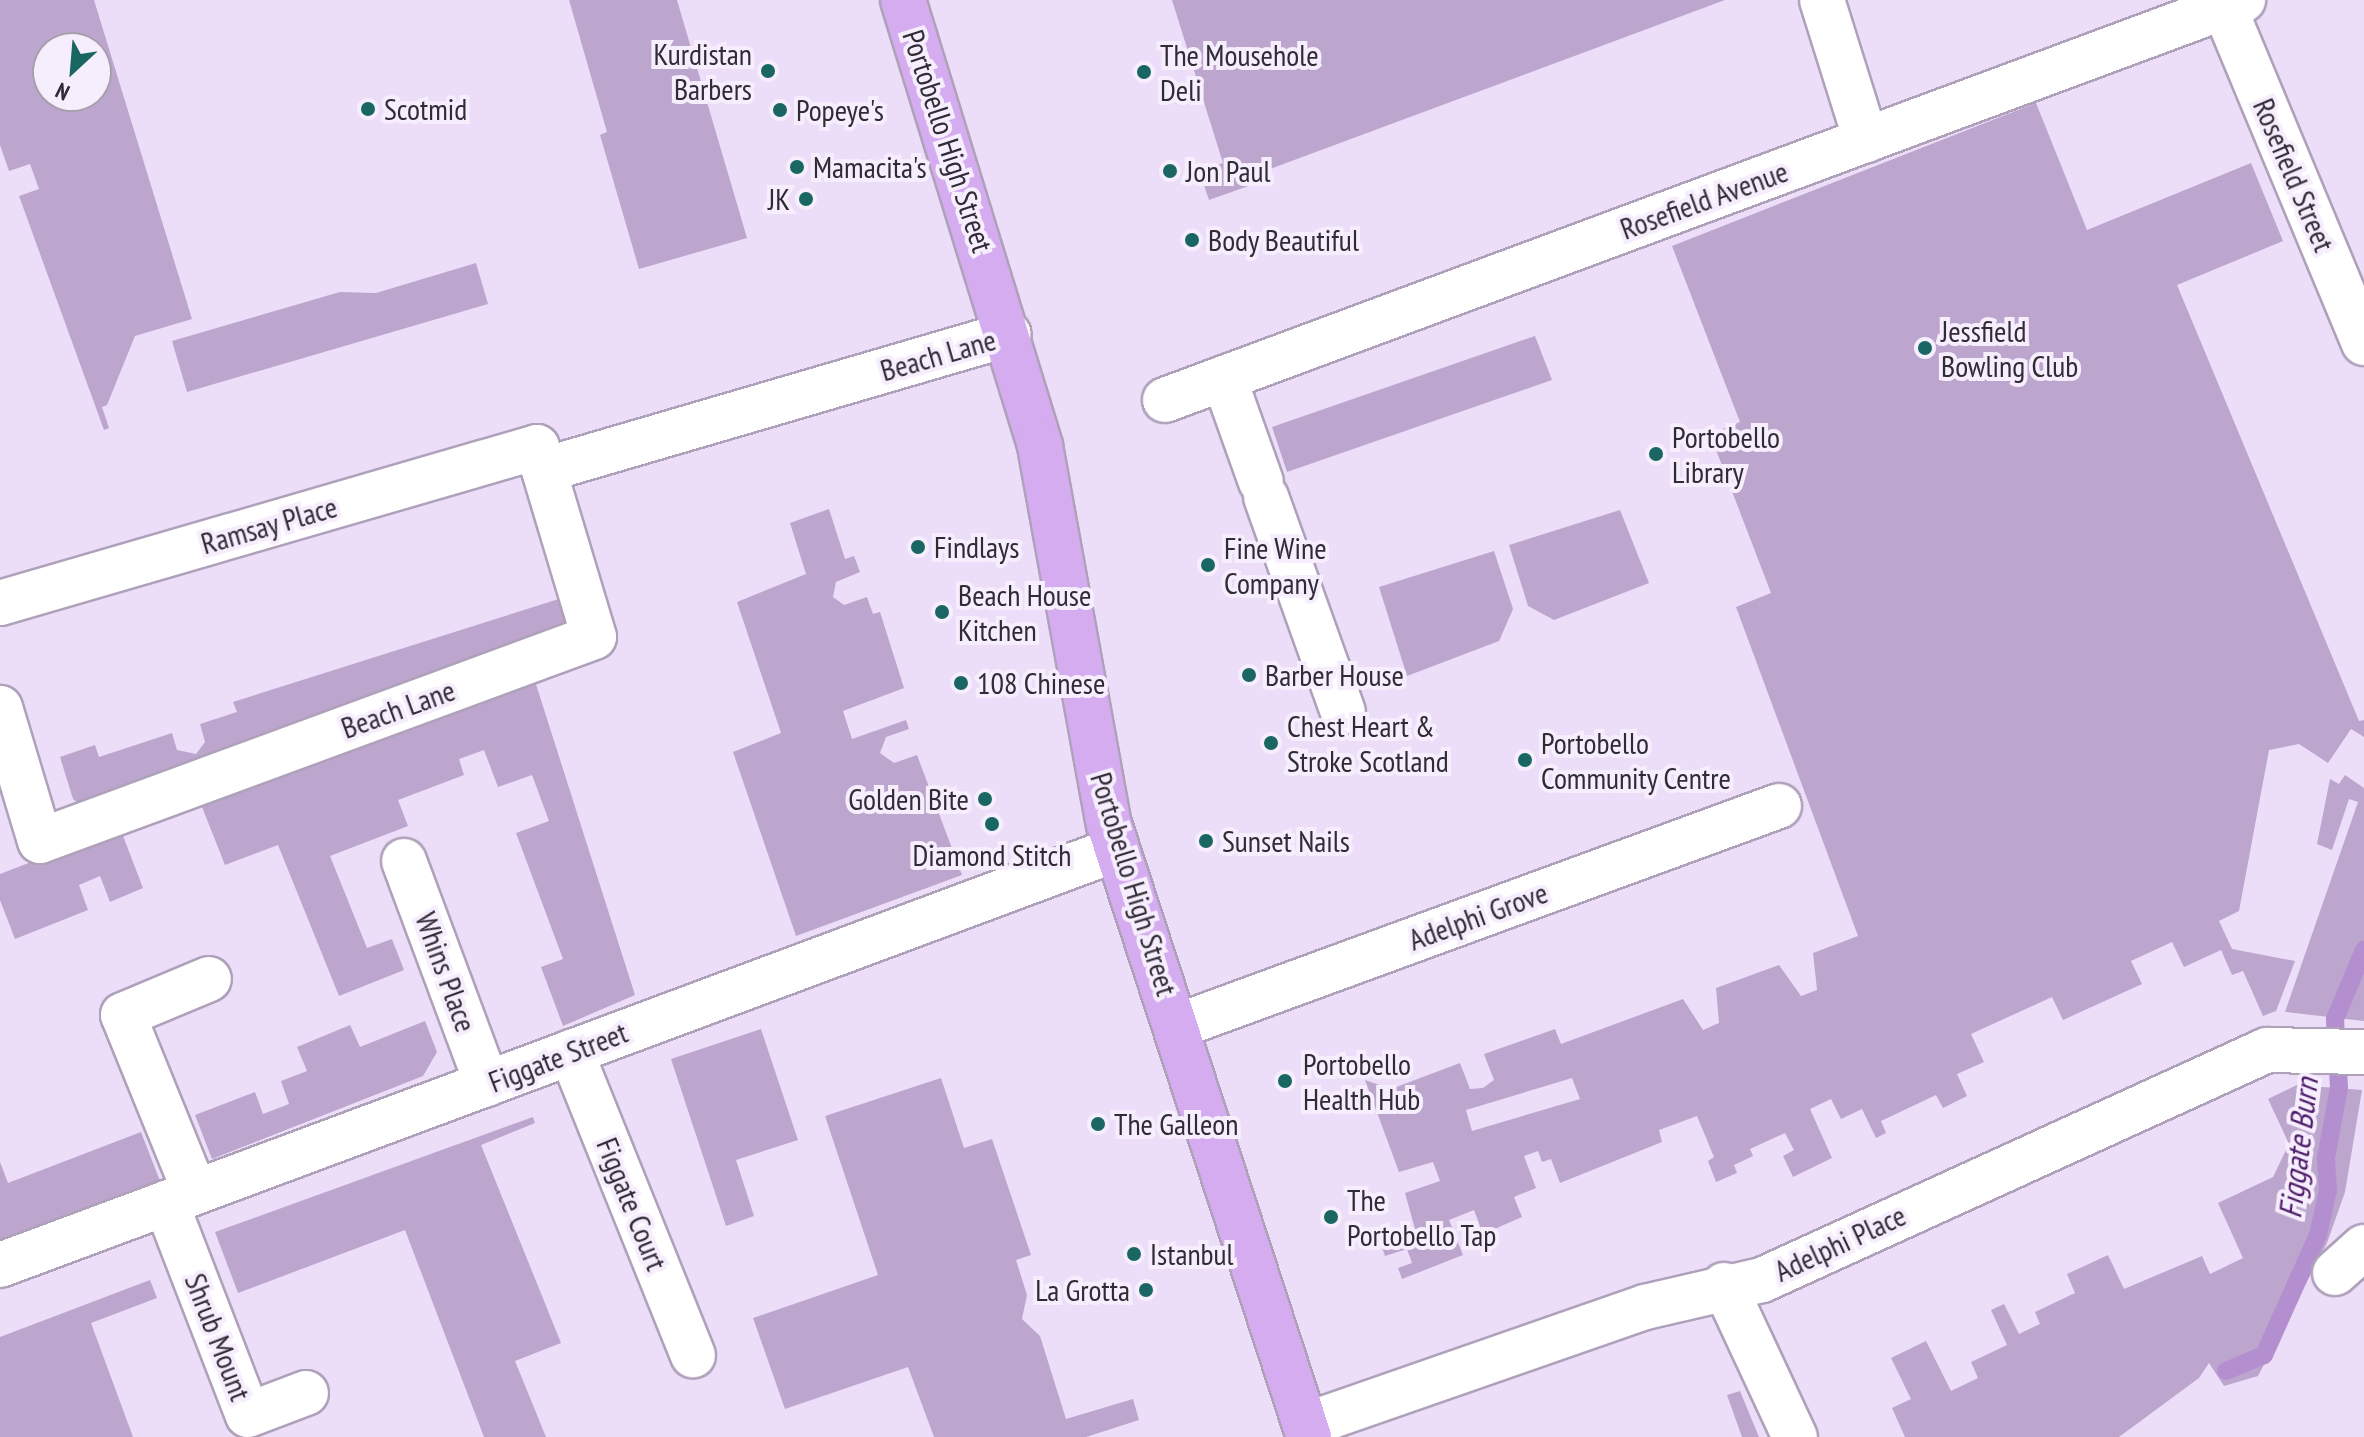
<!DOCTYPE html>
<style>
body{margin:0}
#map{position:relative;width:2364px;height:1437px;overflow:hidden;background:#ecddf8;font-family:"PT Sans Narrow",sans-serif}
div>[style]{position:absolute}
.green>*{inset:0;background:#bda6ce}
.stream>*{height:18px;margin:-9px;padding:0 9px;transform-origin:9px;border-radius:9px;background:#b48fcf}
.roads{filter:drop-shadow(2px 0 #afa1ba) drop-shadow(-2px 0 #afa1ba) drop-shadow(0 2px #afa1ba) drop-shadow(0 -2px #afa1ba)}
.minor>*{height:44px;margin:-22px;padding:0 22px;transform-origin:22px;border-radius:22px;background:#fff}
.major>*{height:44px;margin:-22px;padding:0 22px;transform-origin:22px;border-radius:22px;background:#d5acef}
.dots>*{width:22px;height:22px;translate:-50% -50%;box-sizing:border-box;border:4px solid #f6edfd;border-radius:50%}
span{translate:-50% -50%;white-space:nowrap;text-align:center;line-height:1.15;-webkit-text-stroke:8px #f6edfd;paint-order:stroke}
.poi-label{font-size:30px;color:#312b35}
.right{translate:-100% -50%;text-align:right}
.left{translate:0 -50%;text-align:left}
.street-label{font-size:30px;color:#312b35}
.water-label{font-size:32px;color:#4f1f6a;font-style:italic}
.north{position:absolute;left:32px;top:32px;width:80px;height:80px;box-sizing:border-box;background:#f6edfd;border:2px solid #a79fad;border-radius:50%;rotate:206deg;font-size:22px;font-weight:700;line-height:32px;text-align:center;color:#312b35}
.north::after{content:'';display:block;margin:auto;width:28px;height:36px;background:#196662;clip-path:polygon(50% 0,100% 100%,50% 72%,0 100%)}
</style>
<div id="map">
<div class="green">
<div style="clip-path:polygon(evenodd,0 0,94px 0,192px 319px,135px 336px,107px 405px,102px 407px,109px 428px,104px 430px,19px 196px,39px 189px,30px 164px,9px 171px,0 145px,0 0,96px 48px,96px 96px,48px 96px,48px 48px,96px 48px)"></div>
<div style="clip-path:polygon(569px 0,677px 0,747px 238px,639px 269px,600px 135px,607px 132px)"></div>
<div style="clip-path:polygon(1172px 0,1725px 0,1254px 175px,1257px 183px,1209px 200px,1199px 171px,1223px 163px)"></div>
<div style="clip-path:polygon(evenodd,2036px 103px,2087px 230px,2251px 163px,2283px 241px,2177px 285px,2359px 721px,2364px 720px,2364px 737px,2351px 729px,2328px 763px,2299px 744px,2269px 750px,2239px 911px,2219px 921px,2232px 949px,2295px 961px,2276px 1011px,2263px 1016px,2243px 971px,2232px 975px,2221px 950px,2184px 967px,2172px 942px,2131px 961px,2142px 984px,2063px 1020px,2052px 997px,1971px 1034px,1984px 1062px,1957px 1074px,1967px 1096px,1943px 1108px,1936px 1095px,1881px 1121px,1886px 1133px,1876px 1138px,1862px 1109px,1841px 1119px,1831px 1099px,1810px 1109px,1832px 1158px,1793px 1177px,1783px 1156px,1794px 1150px,1785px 1133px,1750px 1149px,1753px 1156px,1734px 1165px,1737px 1173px,1716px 1182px,1708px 1161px,1714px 1157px,1697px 1116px,1659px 1130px,1662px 1142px,1560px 1183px,1551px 1159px,1542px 1162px,1538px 1151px,1524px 1156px,1536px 1188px,1514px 1197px,1522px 1217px,1483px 1234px,1474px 1210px,1449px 1220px,1463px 1255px,1402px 1279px,1398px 1268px,1412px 1263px,1407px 1249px,1385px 1256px,1380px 1241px,1415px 1229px,1405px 1193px,1440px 1181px,1433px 1162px,1399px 1172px,1365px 1080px,1391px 1089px,1460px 1063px,1470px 1089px,1483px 1088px,1494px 1080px,1484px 1054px,1555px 1029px,1561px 1044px,1683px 999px,1703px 1030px,1719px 1023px,1716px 988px,1779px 965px,1801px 996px,1817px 990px,1813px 953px,1858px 936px,1736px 607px,1771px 593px,1710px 434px,1740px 422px,1672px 246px,2036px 103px,1572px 1078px,1580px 1099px,1472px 1131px,1466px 1110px,1572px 1078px)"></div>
<div style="clip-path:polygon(476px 263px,488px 304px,187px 392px,172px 341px,340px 292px,376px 293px)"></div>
<div style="clip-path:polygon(1535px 336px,1552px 380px,1287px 472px,1272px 427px)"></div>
<div style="clip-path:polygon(829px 509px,845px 559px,854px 556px,860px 572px,836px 582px,833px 597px,844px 605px,867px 597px,873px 614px,880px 612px,904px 688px,843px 711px,852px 739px,906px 720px,909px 729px,886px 737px,880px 753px,894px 763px,917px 755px,962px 875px,796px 936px,733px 752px,781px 733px,737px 602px,806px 574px,790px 523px)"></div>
<div style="clip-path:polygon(1620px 510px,1649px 583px,1554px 620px,1528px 606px,1509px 545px)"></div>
<div style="clip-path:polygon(1494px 551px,1513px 609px,1499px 641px,1407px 676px,1379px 587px)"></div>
<div style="clip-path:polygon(565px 597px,569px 626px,82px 806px,73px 799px,60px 757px,95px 745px,99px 757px,172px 733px,177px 750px,196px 754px,205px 742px,200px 724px,237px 712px,233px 702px)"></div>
<div style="clip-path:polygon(534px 678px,635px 995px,563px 1026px,541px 967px,563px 959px,516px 833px,549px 821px,532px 775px,498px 787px,484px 750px,459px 759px,464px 775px,398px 800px,408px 826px,330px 856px,367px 948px,392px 939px,404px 970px,339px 996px,278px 845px,225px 865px,202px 807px)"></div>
<div style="clip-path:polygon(2345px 775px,2364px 788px,2364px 1021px,2285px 1012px,2358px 802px,2349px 799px,2332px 850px,2317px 844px,2330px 779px,2339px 784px)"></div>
<div style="clip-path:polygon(120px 828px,143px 888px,110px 902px,100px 876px,79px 885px,88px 910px,15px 939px,0 900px,0 874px)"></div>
<div style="clip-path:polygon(425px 1021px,437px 1052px,423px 1076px,212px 1159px,195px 1115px,255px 1092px,263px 1114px,289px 1104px,281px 1081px,307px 1071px,297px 1047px,350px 1025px,360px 1047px)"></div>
<div style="clip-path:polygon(761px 1029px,798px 1140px,736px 1160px,754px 1216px,726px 1226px,671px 1059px)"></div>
<div style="clip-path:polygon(941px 1078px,964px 1148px,992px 1139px,1031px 1255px,1016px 1260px,1027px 1295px,1022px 1319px,1040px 1336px,1066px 1419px,1133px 1399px,1139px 1420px,1086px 1437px,934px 1437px,908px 1367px,785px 1409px,753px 1318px,878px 1275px,825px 1116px)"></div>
<div style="clip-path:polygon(2297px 1085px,2362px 1090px,2345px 1192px,2327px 1243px,2258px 1376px,2224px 1386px,2209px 1363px,2199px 1378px,2119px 1437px,1905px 1437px,1892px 1408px,1911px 1399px,1891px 1358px,1926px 1341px,1951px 1391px,1978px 1378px,1971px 1362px,2007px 1345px,1991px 1310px,2004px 1304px,2019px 1334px,2040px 1324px,2035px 1312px,2075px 1293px,2067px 1274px,2108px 1255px,2124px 1289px,2202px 1256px,2210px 1274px,2243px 1258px,2218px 1203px,2273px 1177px,2289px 1144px,2268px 1099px)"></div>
<div style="clip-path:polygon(533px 1117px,535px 1123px,481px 1145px,561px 1343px,515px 1361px,546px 1437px,484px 1437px,405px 1230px,238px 1293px,215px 1232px)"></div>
<div style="clip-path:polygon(141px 1132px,160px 1181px,0 1240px,0 1162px,8px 1183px)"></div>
<div style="clip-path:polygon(150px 1280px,157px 1298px,91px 1323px,133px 1437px,0 1437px,0 1337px)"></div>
<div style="clip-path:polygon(1740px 1391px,1759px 1437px,1742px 1437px,1727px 1395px)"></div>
</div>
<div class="stream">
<div style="left:2226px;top:1371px;width:41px;rotate:-22.8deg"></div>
<div style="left:2264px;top:1355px;width:132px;rotate:-65.8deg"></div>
<div style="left:2318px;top:1235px;width:46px;rotate:-77.5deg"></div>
<div style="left:2328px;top:1190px;width:32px;rotate:-94deg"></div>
<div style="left:2326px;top:1158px;width:72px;rotate:-79.6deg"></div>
<div style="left:2339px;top:1087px;width:68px;rotate:-93.4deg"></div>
<div style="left:2335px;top:1019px;width:75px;rotate:-67.2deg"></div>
</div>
<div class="roads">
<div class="minor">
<div style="left:1822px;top:0;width:147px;rotate:72.6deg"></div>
<div style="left:2224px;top:7px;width:364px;rotate:67.4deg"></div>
<div style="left:1224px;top:378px;width:110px;rotate:70.4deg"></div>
<div style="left:1165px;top:400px;width:1150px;rotate:-20.36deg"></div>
<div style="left:544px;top:470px;width:484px;rotate:-16.3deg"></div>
<div style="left:1266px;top:497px;width:228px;rotate:70.3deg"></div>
<div style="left:0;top:603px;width:559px;rotate:-16.2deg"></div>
<div style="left:537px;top:447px;width:198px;rotate:73.3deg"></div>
<div style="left:594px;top:637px;width:590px;rotate:159.78deg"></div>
<div style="left:40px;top:841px;width:139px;rotate:-106.7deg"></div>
<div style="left:404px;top:861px;width:238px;rotate:69.6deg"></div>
<div style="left:1178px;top:1026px;width:640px;rotate:-20.11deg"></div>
<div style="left:571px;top:1052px;width:327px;rotate:68.1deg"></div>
<div style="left:195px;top:1192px;width:191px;rotate:-112.1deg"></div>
<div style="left:123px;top:1015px;width:93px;rotate:-22.7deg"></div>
<div style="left:166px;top:1203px;width:227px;rotate:68.9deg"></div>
<div style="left:248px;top:1415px;width:62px;rotate:-20.8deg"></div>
<div style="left:0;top:1265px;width:1192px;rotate:-20.43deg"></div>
<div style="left:2335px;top:1273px;width:39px;rotate:-42deg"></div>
<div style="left:1724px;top:1285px;width:168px;rotate:65deg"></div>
<div style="left:1306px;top:1425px;width:359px;rotate:-19.2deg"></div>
<div style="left:1645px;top:1307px;width:120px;rotate:-13deg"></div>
<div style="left:1762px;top:1280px;width:555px;rotate:-24.49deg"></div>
<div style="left:2267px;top:1050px;width:97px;rotate:1.2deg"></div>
</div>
<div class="major">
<div style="left:903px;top:0;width:467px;rotate:72.9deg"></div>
<div style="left:1040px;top:446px;width:384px;rotate:79.7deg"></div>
<div style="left:1109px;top:824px;width:645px;rotate:71.93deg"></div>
</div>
</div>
<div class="dots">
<div style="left:768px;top:71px;background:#196662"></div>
<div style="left:1144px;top:72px;background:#196662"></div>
<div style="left:368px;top:109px;background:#196662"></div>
<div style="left:780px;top:110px;background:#196662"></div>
<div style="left:797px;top:167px;background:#196662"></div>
<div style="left:1170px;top:171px;background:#196662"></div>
<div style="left:806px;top:199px;background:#196662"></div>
<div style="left:1192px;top:240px;background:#196662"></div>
<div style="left:1925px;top:348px;background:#196662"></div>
<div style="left:1656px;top:454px;background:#196662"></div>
<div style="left:918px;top:547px;background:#196662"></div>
<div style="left:1208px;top:565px;background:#196662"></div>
<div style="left:942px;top:612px;background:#196662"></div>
<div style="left:1249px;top:675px;background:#196662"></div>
<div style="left:961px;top:683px;background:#196662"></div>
<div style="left:1271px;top:743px;background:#196662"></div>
<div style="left:1525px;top:760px;background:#196662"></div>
<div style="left:985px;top:799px;background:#196662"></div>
<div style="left:992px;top:824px;background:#196662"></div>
<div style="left:1206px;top:841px;background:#196662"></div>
<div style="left:1285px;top:1081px;background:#196662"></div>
<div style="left:1098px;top:1124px;background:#196662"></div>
<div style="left:1331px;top:1217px;background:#196662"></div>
<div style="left:1134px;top:1254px;background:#196662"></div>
<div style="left:1146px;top:1290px;background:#196662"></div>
</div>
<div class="poi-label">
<span class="right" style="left:752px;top:71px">Kurdistan<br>Barbers</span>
<span class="left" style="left:1160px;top:72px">The Mousehole<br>Deli</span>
<span class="left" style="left:384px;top:109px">Scotmid</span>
<span class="left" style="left:796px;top:110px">Popeye's</span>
<span class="left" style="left:813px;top:167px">Mamacita's</span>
<span class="left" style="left:1186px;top:171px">Jon Paul</span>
<span class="right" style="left:790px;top:199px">JK</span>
<span class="left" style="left:1208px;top:240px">Body Beautiful</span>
<span class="left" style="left:1941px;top:348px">Jessfield<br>Bowling Club</span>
<span class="left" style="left:1672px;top:454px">Portobello<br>Library</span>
<span class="left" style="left:934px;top:547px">Findlays</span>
<span class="left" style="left:1224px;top:565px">Fine Wine<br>Company</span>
<span class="left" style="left:958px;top:612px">Beach House<br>Kitchen</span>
<span class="left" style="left:1265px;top:675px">Barber House</span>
<span class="left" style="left:977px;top:683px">108 Chinese</span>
<span class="left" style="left:1287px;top:743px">Chest Heart &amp;<br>Stroke Scotland</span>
<span class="left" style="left:1541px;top:760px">Portobello<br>Community Centre</span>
<span class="right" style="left:969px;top:799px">Golden Bite</span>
<span class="left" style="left:1222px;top:841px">Sunset Nails</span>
<span style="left:992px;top:855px">Diamond Stitch</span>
<span class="left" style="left:1303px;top:1081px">Portobello<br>Health Hub</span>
<span class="left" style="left:1114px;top:1124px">The Galleon</span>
<span class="left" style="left:1347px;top:1217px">The<br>Portobello Tap</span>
<span class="left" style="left:1150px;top:1254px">Istanbul</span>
<span class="right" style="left:1130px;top:1290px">La Grotta</span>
</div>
<div class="street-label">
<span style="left:948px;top:141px;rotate:72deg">Portobello High Street</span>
<span style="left:2294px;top:175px;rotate:67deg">Rosefield Street</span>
<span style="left:1704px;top:200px;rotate:-20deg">Rosefield Avenue</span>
<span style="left:938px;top:355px;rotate:-16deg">Beach Lane</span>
<span style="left:269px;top:525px;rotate:-16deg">Ramsay Place</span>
<span style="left:398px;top:709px;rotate:-20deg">Beach Lane</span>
<span style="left:1134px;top:884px;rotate:73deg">Portobello High Street</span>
<span style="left:1478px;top:916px;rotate:-20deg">Adelphi Grove</span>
<span style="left:446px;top:972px;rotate:70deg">Whins Place</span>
<span style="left:558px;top:1057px;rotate:-21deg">Figgate Street</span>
<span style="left:632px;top:1204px;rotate:68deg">Figgate Court</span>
<span style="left:1840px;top:1243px;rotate:-25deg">Adelphi Place</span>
<span style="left:218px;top:1337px;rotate:69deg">Shrub Mount</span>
</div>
<div class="water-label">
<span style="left:2298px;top:1148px;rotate:-83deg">Figgate Burn</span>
</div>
<div class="north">N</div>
</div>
